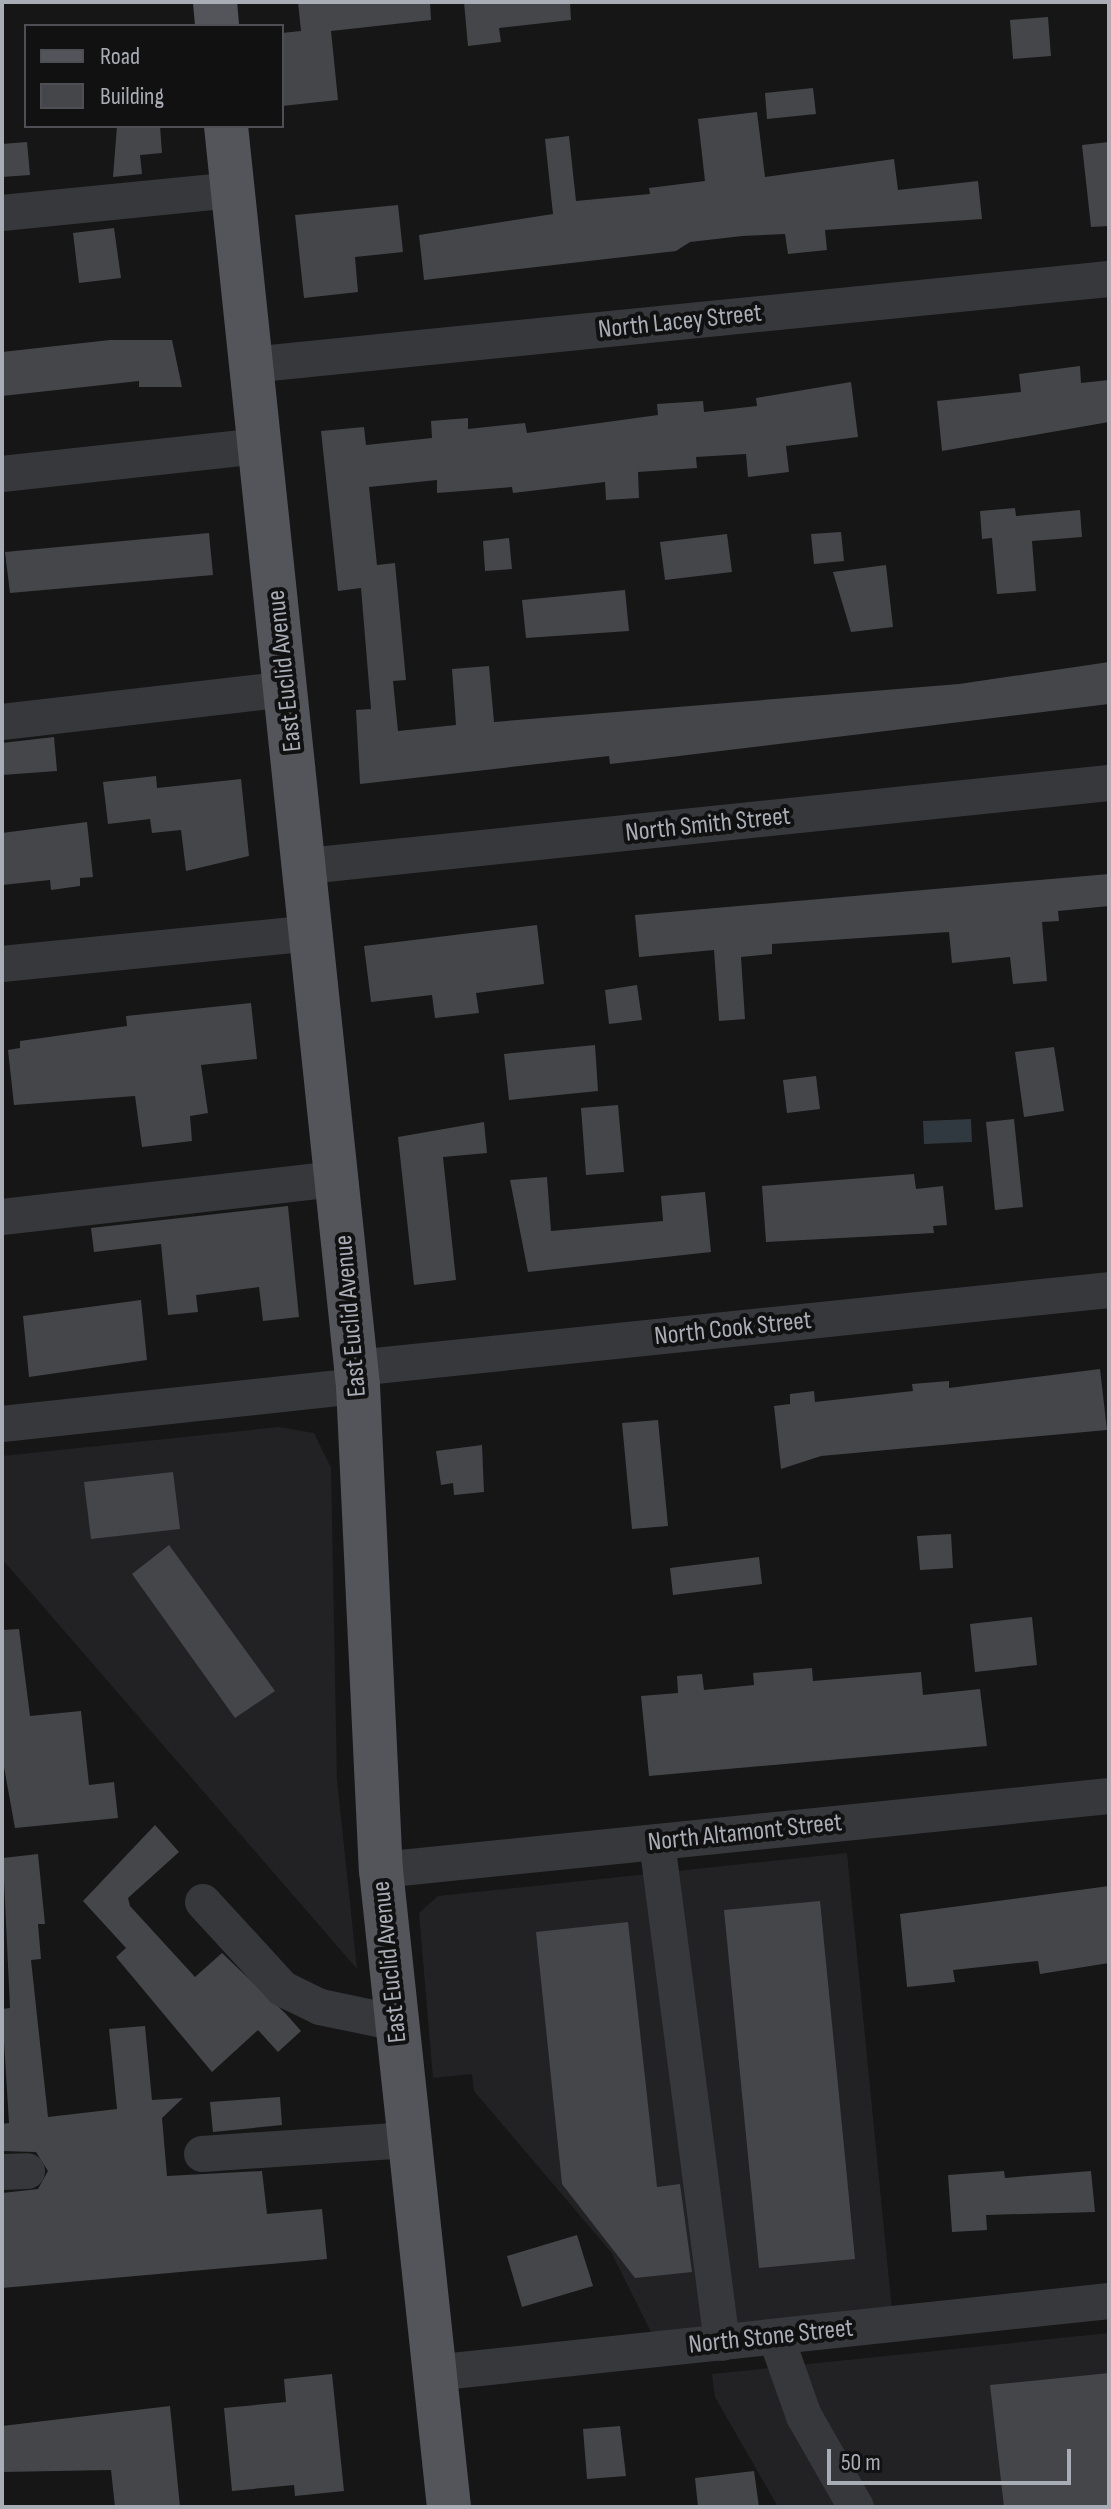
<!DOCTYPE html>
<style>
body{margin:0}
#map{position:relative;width:1111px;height:2509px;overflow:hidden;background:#161617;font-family:"Sofia Sans Condensed",sans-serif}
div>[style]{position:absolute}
.built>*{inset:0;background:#222224}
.water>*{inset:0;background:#30393f}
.building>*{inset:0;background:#45464a}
.minor>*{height:36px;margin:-18px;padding:0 18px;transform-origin:18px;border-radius:18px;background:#37383c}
.major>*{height:44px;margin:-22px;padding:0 22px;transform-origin:22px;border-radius:22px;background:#53555b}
span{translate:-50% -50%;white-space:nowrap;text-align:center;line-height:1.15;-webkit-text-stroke:8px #111112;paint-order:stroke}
.street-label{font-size:26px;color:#a9adb6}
.frame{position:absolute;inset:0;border:4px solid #a9adb6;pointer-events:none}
.legend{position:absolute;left:24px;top:24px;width:260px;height:104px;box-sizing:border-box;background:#111112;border:2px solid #4e4f54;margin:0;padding:10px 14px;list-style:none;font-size:24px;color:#a9adb6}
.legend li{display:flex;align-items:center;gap:16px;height:40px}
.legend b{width:40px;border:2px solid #4e4f54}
.scale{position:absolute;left:827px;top:2449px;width:244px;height:36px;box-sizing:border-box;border:4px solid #a9adb6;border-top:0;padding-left:10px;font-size:24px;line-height:28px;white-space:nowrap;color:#a9adb6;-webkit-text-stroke:6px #111112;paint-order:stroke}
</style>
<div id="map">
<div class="built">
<div style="clip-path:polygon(279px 1427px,314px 1433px,331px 1468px,337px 1780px,357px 1969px,2px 1559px,2px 1456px)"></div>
<div style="clip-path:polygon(847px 1853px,892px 2311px,653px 2336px,611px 2252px,474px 2091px,472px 2074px,433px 2078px,419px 1913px,438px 1896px)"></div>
<div style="clip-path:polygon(1109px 2333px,1109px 2507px,778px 2507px,715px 2397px,712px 2374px)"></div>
</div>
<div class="water">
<div style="clip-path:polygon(971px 1119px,972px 1142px,924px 1144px,923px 1121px)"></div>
</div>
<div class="building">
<div style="clip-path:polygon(298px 2px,430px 2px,431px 20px,331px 31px,338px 100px,282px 106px,282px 33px,301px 31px)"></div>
<div style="clip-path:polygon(464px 2px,570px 2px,571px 20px,499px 28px,501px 42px,468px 46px)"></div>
<div style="clip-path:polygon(1048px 17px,1051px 56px,1013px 59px,1010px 20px)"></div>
<div style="clip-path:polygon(813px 88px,816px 114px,767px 119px,765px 93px)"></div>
<div style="clip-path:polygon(757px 112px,765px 177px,894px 159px,898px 190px,978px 181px,982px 219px,825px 230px,827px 250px,788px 254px,785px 234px,742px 236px,690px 242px,676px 251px,424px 280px,419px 235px,553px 214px,545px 139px,569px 136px,576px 201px,650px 194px,649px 188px,705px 181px,698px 119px)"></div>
<div style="clip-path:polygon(117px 126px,160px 126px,162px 153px,140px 155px,142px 174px,113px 177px)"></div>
<div style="clip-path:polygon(27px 142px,30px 175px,2px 177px,2px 144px)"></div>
<div style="clip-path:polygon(1109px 142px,1109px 226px,1091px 227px,1082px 145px)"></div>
<div style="clip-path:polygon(398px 205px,403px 252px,355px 257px,358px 292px,304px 298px,295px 215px)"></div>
<div style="clip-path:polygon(114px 228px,121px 278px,79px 283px,73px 233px)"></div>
<div style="clip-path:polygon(110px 340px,172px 340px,182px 387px,139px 387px,139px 381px,2px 396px,2px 352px)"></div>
<div style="clip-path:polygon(1080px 366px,1081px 383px,1109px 380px,1109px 422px,942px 451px,937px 401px,1021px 392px,1019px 374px)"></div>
<div style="clip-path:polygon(851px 382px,858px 437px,786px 446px,789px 472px,748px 477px,746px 454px,696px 457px,697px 468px,638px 472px,639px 498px,606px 500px,605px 482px,513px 493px,512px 487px,437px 493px,437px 480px,369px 487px,377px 565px,395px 563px,406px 680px,393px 681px,398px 731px,456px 725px,452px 669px,489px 666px,494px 722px,959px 684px,1109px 662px,1109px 704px,646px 760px,610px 764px,609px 756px,360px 784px,356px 710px,371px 709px,361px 588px,338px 591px,321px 431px,364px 427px,366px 445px,432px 438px,431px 421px,468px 418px,468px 429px,525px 423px,527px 433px,658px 415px,657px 404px,703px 401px,704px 412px,757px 406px,756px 398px)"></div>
<div style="clip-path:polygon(1015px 508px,1016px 516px,1080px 510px,1082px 537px,1032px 541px,1036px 591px,997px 594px,992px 538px,982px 539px,980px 511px)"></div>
<div style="clip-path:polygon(841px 532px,844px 561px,814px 564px,811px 534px)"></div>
<div style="clip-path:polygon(209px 533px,213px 575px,10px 593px,5px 552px)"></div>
<div style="clip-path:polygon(727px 534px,732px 572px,665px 580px,660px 542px)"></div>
<div style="clip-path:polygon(509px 538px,512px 569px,485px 571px,483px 541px)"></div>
<div style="clip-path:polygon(886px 565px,893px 627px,851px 632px,833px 572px)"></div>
<div style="clip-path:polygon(625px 590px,629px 631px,526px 638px,522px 600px)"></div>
<div style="clip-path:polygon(54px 737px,57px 771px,2px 775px,2px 743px)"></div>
<div style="clip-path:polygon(156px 776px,157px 788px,241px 779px,249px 856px,186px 871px,181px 830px,152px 833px,150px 819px,108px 824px,103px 782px)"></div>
<div style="clip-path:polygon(87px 822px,93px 877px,80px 878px,80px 886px,51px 890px,50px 880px,2px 885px,2px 833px)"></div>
<div style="clip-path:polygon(1109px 874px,1109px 906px,1058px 911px,1059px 921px,1042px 922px,1047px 981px,1013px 984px,1010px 957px,952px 963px,949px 932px,772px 944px,772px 954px,741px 957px,745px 1019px,719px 1021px,714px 950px,639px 957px,635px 915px)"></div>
<div style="clip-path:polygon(537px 925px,544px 984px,476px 993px,479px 1013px,435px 1018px,432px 995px,371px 1002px,364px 946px)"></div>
<div style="clip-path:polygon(637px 985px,642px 1020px,609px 1024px,605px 990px)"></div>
<div style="clip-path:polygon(251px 1003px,257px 1059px,201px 1065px,208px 1113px,190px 1116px,192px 1141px,142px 1147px,135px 1096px,14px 1105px,8px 1050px,20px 1048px,20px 1041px,127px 1026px,126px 1016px)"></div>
<div style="clip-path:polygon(595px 1045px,598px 1091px,509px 1100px,504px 1054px)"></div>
<div style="clip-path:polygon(1054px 1047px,1064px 1111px,1024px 1117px,1015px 1052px)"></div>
<div style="clip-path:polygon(816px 1076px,820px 1109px,787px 1113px,783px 1080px)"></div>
<div style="clip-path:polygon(618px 1105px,624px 1172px,586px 1175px,581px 1108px)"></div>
<div style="clip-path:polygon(1014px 1119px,1023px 1207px,995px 1210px,986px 1122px)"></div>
<div style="clip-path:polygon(484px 1122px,487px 1153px,443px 1157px,456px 1280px,414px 1285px,398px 1137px)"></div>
<div style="clip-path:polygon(914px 1174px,916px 1189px,943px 1186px,947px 1225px,933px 1226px,934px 1233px,766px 1242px,762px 1186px)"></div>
<div style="clip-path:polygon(547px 1177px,551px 1231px,663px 1221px,661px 1196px,705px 1192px,711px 1252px,528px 1272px,510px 1180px)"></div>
<div style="clip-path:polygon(288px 1206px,299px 1317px,263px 1321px,259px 1287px,196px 1295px,198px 1312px,168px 1315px,161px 1244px,94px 1252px,91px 1228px)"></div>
<div style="clip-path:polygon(141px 1300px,147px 1360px,29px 1377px,23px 1316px)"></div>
<div style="clip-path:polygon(1100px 1369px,1107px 1430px,821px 1456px,781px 1469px,774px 1406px,790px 1404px,790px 1394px,814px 1391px,815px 1402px,913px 1391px,912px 1384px,949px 1381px,949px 1388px)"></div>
<div style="clip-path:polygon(658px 1420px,668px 1526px,632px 1529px,622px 1423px)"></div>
<div style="clip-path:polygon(482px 1445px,484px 1492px,454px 1495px,453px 1483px,441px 1485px,436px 1451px)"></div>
<div style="clip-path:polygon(173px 1472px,180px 1529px,91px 1539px,84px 1482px)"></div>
<div style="clip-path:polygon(951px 1534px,953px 1568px,920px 1570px,917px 1536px)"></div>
<div style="clip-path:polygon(169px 1545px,275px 1691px,235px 1718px,132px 1574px)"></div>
<div style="clip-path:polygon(759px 1557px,762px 1584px,673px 1595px,670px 1568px)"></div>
<div style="clip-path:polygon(1032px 1617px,1037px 1665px,975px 1672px,970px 1624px)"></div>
<div style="clip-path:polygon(19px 1629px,30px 1716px,81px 1711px,89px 1785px,114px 1782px,118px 1818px,15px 1828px,2px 1756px,2px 1630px)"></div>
<div style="clip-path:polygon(812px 1668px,813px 1681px,921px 1672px,923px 1695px,980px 1689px,987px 1746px,649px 1776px,641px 1696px,678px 1693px,677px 1676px,702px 1674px,704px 1690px,754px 1685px,753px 1673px)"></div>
<div style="clip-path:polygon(155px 1825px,179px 1852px,128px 1898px,130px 1906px,195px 1977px,222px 1953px,286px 2014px,301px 2031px,278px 2052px,258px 2030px,212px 2072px,116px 1957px,126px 1948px,83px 1901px)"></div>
<div style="clip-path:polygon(38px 1854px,45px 1924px,38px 1924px,41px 1959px,31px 1960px,48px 2117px,117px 2109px,109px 2029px,145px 2026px,152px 2100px,183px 2098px,162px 2118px,167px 2176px,262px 2171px,267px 2214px,322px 2209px,327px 2259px,2px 2288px,2px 2193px,38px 2189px,48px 2171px,36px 2152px,2px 2151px,2px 2124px,9px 2123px,2px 2009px,10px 2008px,3px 1858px)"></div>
<div style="clip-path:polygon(1109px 1886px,1109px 1963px,1040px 1974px,1038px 1961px,953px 1970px,955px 1982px,907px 1987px,900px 1914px)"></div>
<div style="clip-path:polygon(820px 1901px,855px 2259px,759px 2268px,724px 1910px)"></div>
<div style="clip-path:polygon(628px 1922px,657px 2187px,680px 2184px,692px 2272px,635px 2278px,562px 2184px,536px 1932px)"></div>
<div style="clip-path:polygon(280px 2097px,282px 2125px,213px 2132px,210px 2102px)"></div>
<div style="clip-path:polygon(1004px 2171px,1005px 2178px,1091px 2171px,1095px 2212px,986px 2215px,987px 2230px,952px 2232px,948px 2175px)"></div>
<div style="clip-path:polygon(577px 2235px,593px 2286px,522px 2307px,507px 2256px)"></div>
<div style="clip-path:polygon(1109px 2373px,1109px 2507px,1004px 2507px,990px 2385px)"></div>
<div style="clip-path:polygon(332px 2374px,344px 2491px,295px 2496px,294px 2485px,232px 2491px,224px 2408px,286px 2402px,284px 2379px)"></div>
<div style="clip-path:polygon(170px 2406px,180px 2507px,115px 2507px,111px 2470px,2px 2472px,2px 2426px)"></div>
<div style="clip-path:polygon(620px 2426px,626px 2476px,587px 2479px,583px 2429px)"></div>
<div style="clip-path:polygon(754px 2471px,759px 2507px,698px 2507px,695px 2478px)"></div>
</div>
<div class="minor">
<div style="left:2px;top:213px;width:231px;rotate:-5.7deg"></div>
<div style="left:250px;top:365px;width:863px;rotate:-5.72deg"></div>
<div style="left:2px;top:474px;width:260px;rotate:-6.2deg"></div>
<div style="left:2px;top:722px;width:288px;rotate:-6.6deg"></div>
<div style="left:307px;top:866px;width:806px;rotate:-5.91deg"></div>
<div style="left:2px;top:964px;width:314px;rotate:-5.7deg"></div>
<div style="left:2px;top:1217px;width:338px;rotate:-6.5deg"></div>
<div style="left:356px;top:1368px;width:757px;rotate:-5.91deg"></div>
<div style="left:2px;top:1424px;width:358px;rotate:-6.1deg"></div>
<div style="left:657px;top:1842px;width:505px;rotate:82.61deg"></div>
<div style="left:381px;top:1870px;width:732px;rotate:-5.8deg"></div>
<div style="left:203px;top:1902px;width:118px;rotate:47.4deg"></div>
<div style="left:283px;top:1989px;width:41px;rotate:25.9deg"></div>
<div style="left:320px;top:2007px;width:79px;rotate:11.7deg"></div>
<div style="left:202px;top:2154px;width:207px;rotate:-3.9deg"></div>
<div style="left:2px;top:2172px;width:25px;rotate:-2deg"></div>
<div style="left:776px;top:2337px;width:84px;rotate:70.5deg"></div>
<div style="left:804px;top:2416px;width:105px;rotate:60.3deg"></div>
<div style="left:433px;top:2373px;width:680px;rotate:-6.08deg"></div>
</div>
<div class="major">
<div style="left:215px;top:2px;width:24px;rotate:85deg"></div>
<div style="left:226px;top:126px;width:1267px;rotate:84.02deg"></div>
<div style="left:358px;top:1386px;width:485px;rotate:87.3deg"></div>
<div style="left:381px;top:1870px;width:641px;rotate:83.91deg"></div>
</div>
<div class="street-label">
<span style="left:680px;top:322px;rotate:-6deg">North Lacey Street</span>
<span style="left:285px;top:671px;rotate:-96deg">East Euclid Avenue</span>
<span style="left:708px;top:825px;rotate:-6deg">North Smith Street</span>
<span style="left:351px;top:1316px;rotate:-95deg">East Euclid Avenue</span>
<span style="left:733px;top:1329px;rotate:-6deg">North Cook Street</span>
<span style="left:745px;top:1833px;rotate:-6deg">North Altamont Street</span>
<span style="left:390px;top:1962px;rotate:-96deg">East Euclid Avenue</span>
<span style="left:771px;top:2337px;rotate:-6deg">North Stone Street</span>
</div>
<div class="frame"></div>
<ul class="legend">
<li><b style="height:10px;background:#53555b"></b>Road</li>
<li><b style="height:22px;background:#45464a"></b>Building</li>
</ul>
<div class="scale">50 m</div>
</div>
